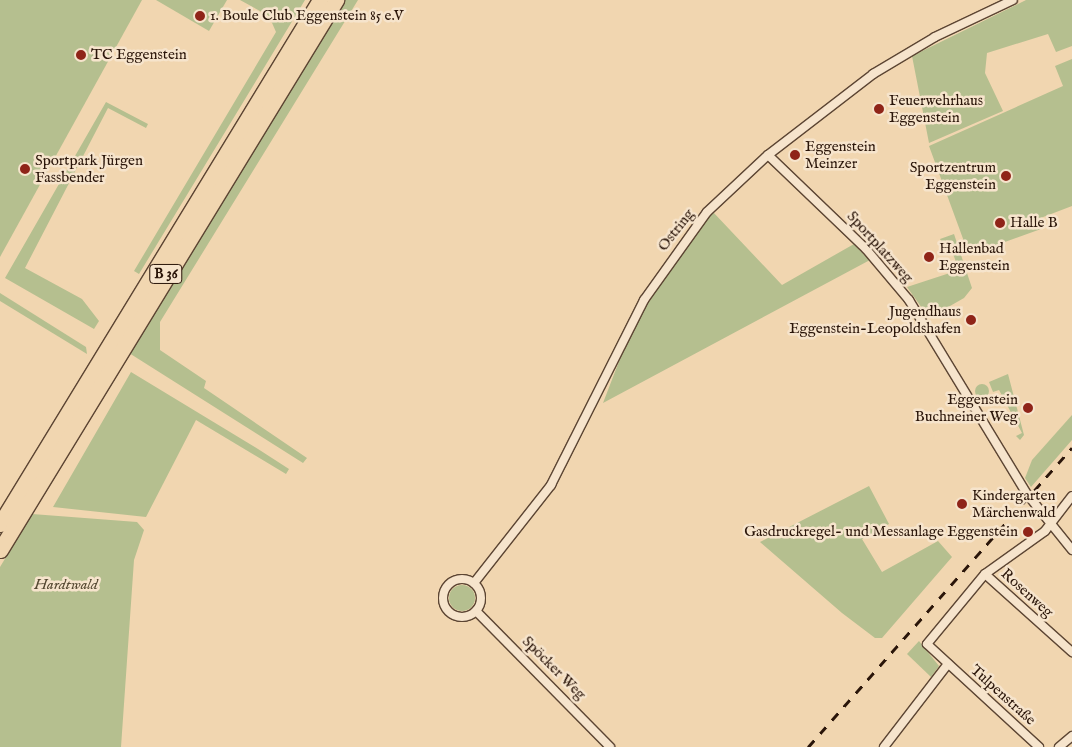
<!DOCTYPE html>
<meta charset="utf-8">
<style>
body{margin:0}
#map{position:relative;width:1072px;height:747px;overflow:hidden;background:#f1d6b0;font-family:"IM FELL English",serif}
div>[style]{position:absolute}
.green>*{inset:0;background:#b5bf8f}
.round{border-radius:50%}
.roads{filter:drop-shadow(1px 0 #5c4533) drop-shadow(-1px 0 #5c4533) drop-shadow(0 1px #5c4533) drop-shadow(0 -1px #5c4533)}
.street>*{height:8px;margin:-4px;padding:0 4px;transform-origin:4px;border-radius:4px;background:#f6e4cc}
.street>.ring{margin:-4px;padding:0;box-sizing:content-box;background:none;border:8px solid #f6e4cc;border-radius:50%}
.highway>*{height:15px;margin:-7.5px;padding:0 7.5px;transform-origin:7.5px;border-radius:7.5px;background:#f1d6b0}
.rail>*{height:2.5px;margin-top:-1.25px;transform-origin:0;background:repeating-linear-gradient(90deg,#2a1509 0 9px,transparent 0 18px)}
.dots>*{width:14px;height:14px;translate:-50% -50%;box-sizing:border-box;border:2px solid #f6e4cc;border-radius:50%}
span{translate:-50% -50%;white-space:nowrap;text-align:center;line-height:1.15;-webkit-text-stroke:5px #f6e4cc;paint-order:stroke}
.shield-label span{padding:1px 4px;background:#f6e4cc;border:1px solid;border-radius:4px;-webkit-text-stroke-width:0}
.shield-label{font-size:14px;color:#2a1509;font-weight:700}
.poi-label{font-size:15px;color:#2a1509}
.left{translate:0 -50%;text-align:left}
.right{translate:-100% -50%;text-align:right}
.street-label{font-size:15px;color:#2a1509}
.park-label{font-size:15px;color:#544831;font-style:italic}
</style>
<div id="map">
<div class="green">
<div style="clip-path:polygon(0 0,142px 0,0 257px)"></div>
<div style="clip-path:polygon(156px 0,227px 0,209px 31px)"></div>
<div style="clip-path:polygon(240px 0,305px 0,139px 274px,134px 271px,276px 32px,269px 16px)"></div>
<div style="clip-path:polygon(345px 0,358px 0,160px 322px,160px 350px,206px 381px,204px 388px,307px 458px,303px 463px,129px 353px)"></div>
<div style="clip-path:polygon(1026px 0,1072px 0,1072px 46px,1056px 52px,1048px 34px,987px 53px,985px 73px,1003px 111px,929px 143px,912px 56px)"></div>
<div style="clip-path:polygon(1072px 59px,1072px 206px,1038px 219px,1041px 229px,969px 255px,929px 146px,1063px 86px,1055px 66px)"></div>
<div style="clip-path:polygon(106px 102px,148px 124px,146px 128px,108px 108px,25px 268px,82px 299px,99px 321px,94px 329px,5px 278px)"></div>
<div style="clip-path:polygon(713px 212px,782px 285px,854px 244px,870px 260px,603px 403px,623px 351px,653px 291px)"></div>
<div style="clip-path:polygon(954px 234px,972px 288px,964px 298px,929px 318px,907px 287px,959px 270px,949px 243px,943px 245px,940px 239px)"></div>
<div style="clip-path:polygon(0 293px,86px 347px,87px 354px,0 301px)"></div>
<div style="clip-path:polygon(131px 372px,258px 449px,289px 469px,286px 474px,196px 420px,146px 517px,53px 507px)"></div>
<div style="clip-path:polygon(1008px 374px,1024px 435px,1020px 440px,1016px 436px,1022px 433px,999px 390px,993px 392px,989px 382px)"></div>
<div class="round" style="left:975px;top:384px;width:14px;height:14px"></div>
<div style="clip-path:polygon(1072px 415px,1072px 440px,1031px 487px,1025px 478px,1032px 460px)"></div>
<div style="clip-path:polygon(869px 486px,889px 524px,862px 539px,882px 572px,938px 541px,952px 557px,882px 638px,875px 638px,842px 613px,760px 542px)"></div>
<div style="clip-path:polygon(32px 514px,137px 522px,144px 530px,134px 560px,121px 747px,0 747px,0 567px)"></div>
<div class="round" style="left:449px;top:585px;width:26px;height:26px"></div>
<div style="clip-path:polygon(919px 641px,939px 666px,931px 677px,907px 654px)"></div>
</div>
<div class="roads">
<div class="street">
<div style="left:768px;top:155px;width:136px;rotate:43.8deg"></div>
<div style="left:866px;top:249px;width:67px;rotate:49.9deg"></div>
<div style="left:909px;top:300px;width:227px;rotate:58.7deg"></div>
<div style="left:1027px;top:494px;width:72px;rotate:51.2deg"></div>
<div style="left:985px;top:574px;width:117px;rotate:41.9deg"></div>
<div class="ring" style="left:443px;top:579px;width:30px;height:30px"></div>
<div style="left:474px;top:583px;width:125px;rotate:-51.8deg"></div>
<div style="left:551px;top:485px;width:207px;rotate:-63.3deg"></div>
<div style="left:644px;top:300px;width:108px;rotate:-54.4deg"></div>
<div style="left:707px;top:212px;width:83px;rotate:-43.1deg"></div>
<div style="left:768px;top:155px;width:133px;rotate:-37.6deg"></div>
<div style="left:873px;top:74px;width:72px;rotate:-30.8deg"></div>
<div style="left:935px;top:37px;width:86px;rotate:-25.4deg"></div>
<div style="left:476px;top:611px;width:191px;rotate:45.4deg"></div>
<div style="left:884px;top:747px;width:105px;rotate:-52.4deg"></div>
<div style="left:1039px;top:747px;width:152px;rotate:-137.4deg"></div>
<div style="left:927px;top:644px;width:91px;rotate:-50.4deg"></div>
<div style="left:985px;top:574px;width:74px;rotate:-35.6deg"></div>
<div style="left:1045px;top:531px;width:44px;rotate:-52.4deg"></div>
<div style="left:1059px;top:747px;width:17px;rotate:-40deg"></div>
</div>
<div class="highway">
<div style="left:0;top:524px;width:614px;rotate:-58.59deg"></div>
<div style="left:0;top:550px;width:645px;rotate:-58.58deg"></div>
</div>
</div>
<div class="rail">
<div style="left:808px;top:747px;width:399px;rotate:-48.6deg"></div>
</div>
<div class="dots">
<div style="left:200px;top:16px;background:#8f2418"></div>
<div style="left:81px;top:55px;background:#8f2418"></div>
<div style="left:879px;top:109px;background:#8f2418"></div>
<div style="left:795px;top:155px;background:#8f2418"></div>
<div style="left:25px;top:169px;background:#8f2418"></div>
<div style="left:1006px;top:176px;background:#8f2418"></div>
<div style="left:1000px;top:223px;background:#8f2418"></div>
<div style="left:929px;top:257px;background:#8f2418"></div>
<div style="left:971px;top:320px;background:#8f2418"></div>
<div style="left:1028px;top:408px;background:#8f2418"></div>
<div style="left:962px;top:504px;background:#8f2418"></div>
<div style="left:1028px;top:532px;background:#8f2418"></div>
</div>
<div class="shield-label">
<span style="left:166px;top:274px">B 36</span>
</div>
<div class="poi-label">
<span class="left" style="left:210px;top:16px">1. Boule Club Eggenstein 85 e.V</span>
<span class="left" style="left:91px;top:55px">TC Eggenstein</span>
<span class="left" style="left:889px;top:109px">Feuerwehrhaus<br>Eggenstein</span>
<span class="left" style="left:805px;top:155px">Eggenstein<br>Meinzer</span>
<span class="left" style="left:35px;top:169px">Sportpark Jürgen<br>Fassbender</span>
<span class="right" style="left:996px;top:176px">Sportzentrum<br>Eggenstein</span>
<span class="left" style="left:1010px;top:223px">Halle B</span>
<span class="left" style="left:939px;top:257px">Hallenbad<br>Eggenstein</span>
<span class="right" style="left:961px;top:320px">Jugendhaus<br>Eggenstein-Leopoldshafen</span>
<span class="right" style="left:1018px;top:408px">Eggenstein<br>Buchneiner Weg</span>
<span class="left" style="left:972px;top:504px">Kindergarten<br>Märchenwald</span>
<span class="right" style="left:1018px;top:532px">Gasdruckregel- und Messanlage Eggenstein</span>
</div>
<div class="street-label">
<span style="left:676px;top:230px;rotate:-52deg">Ostring</span>
<span style="left:880px;top:247px;rotate:48deg">Sportplatzweg</span>
<span style="left:1027px;top:593px;rotate:42deg">Rosenweg</span>
<span style="left:554px;top:668px;rotate:45deg">Spöcker Weg</span>
<span style="left:1003px;top:695px;rotate:42deg">Tulpenstraße</span>
</div>
<div class="park-label">
<span style="left:66px;top:585px">Hardtwald</span>
</div>
</div>
